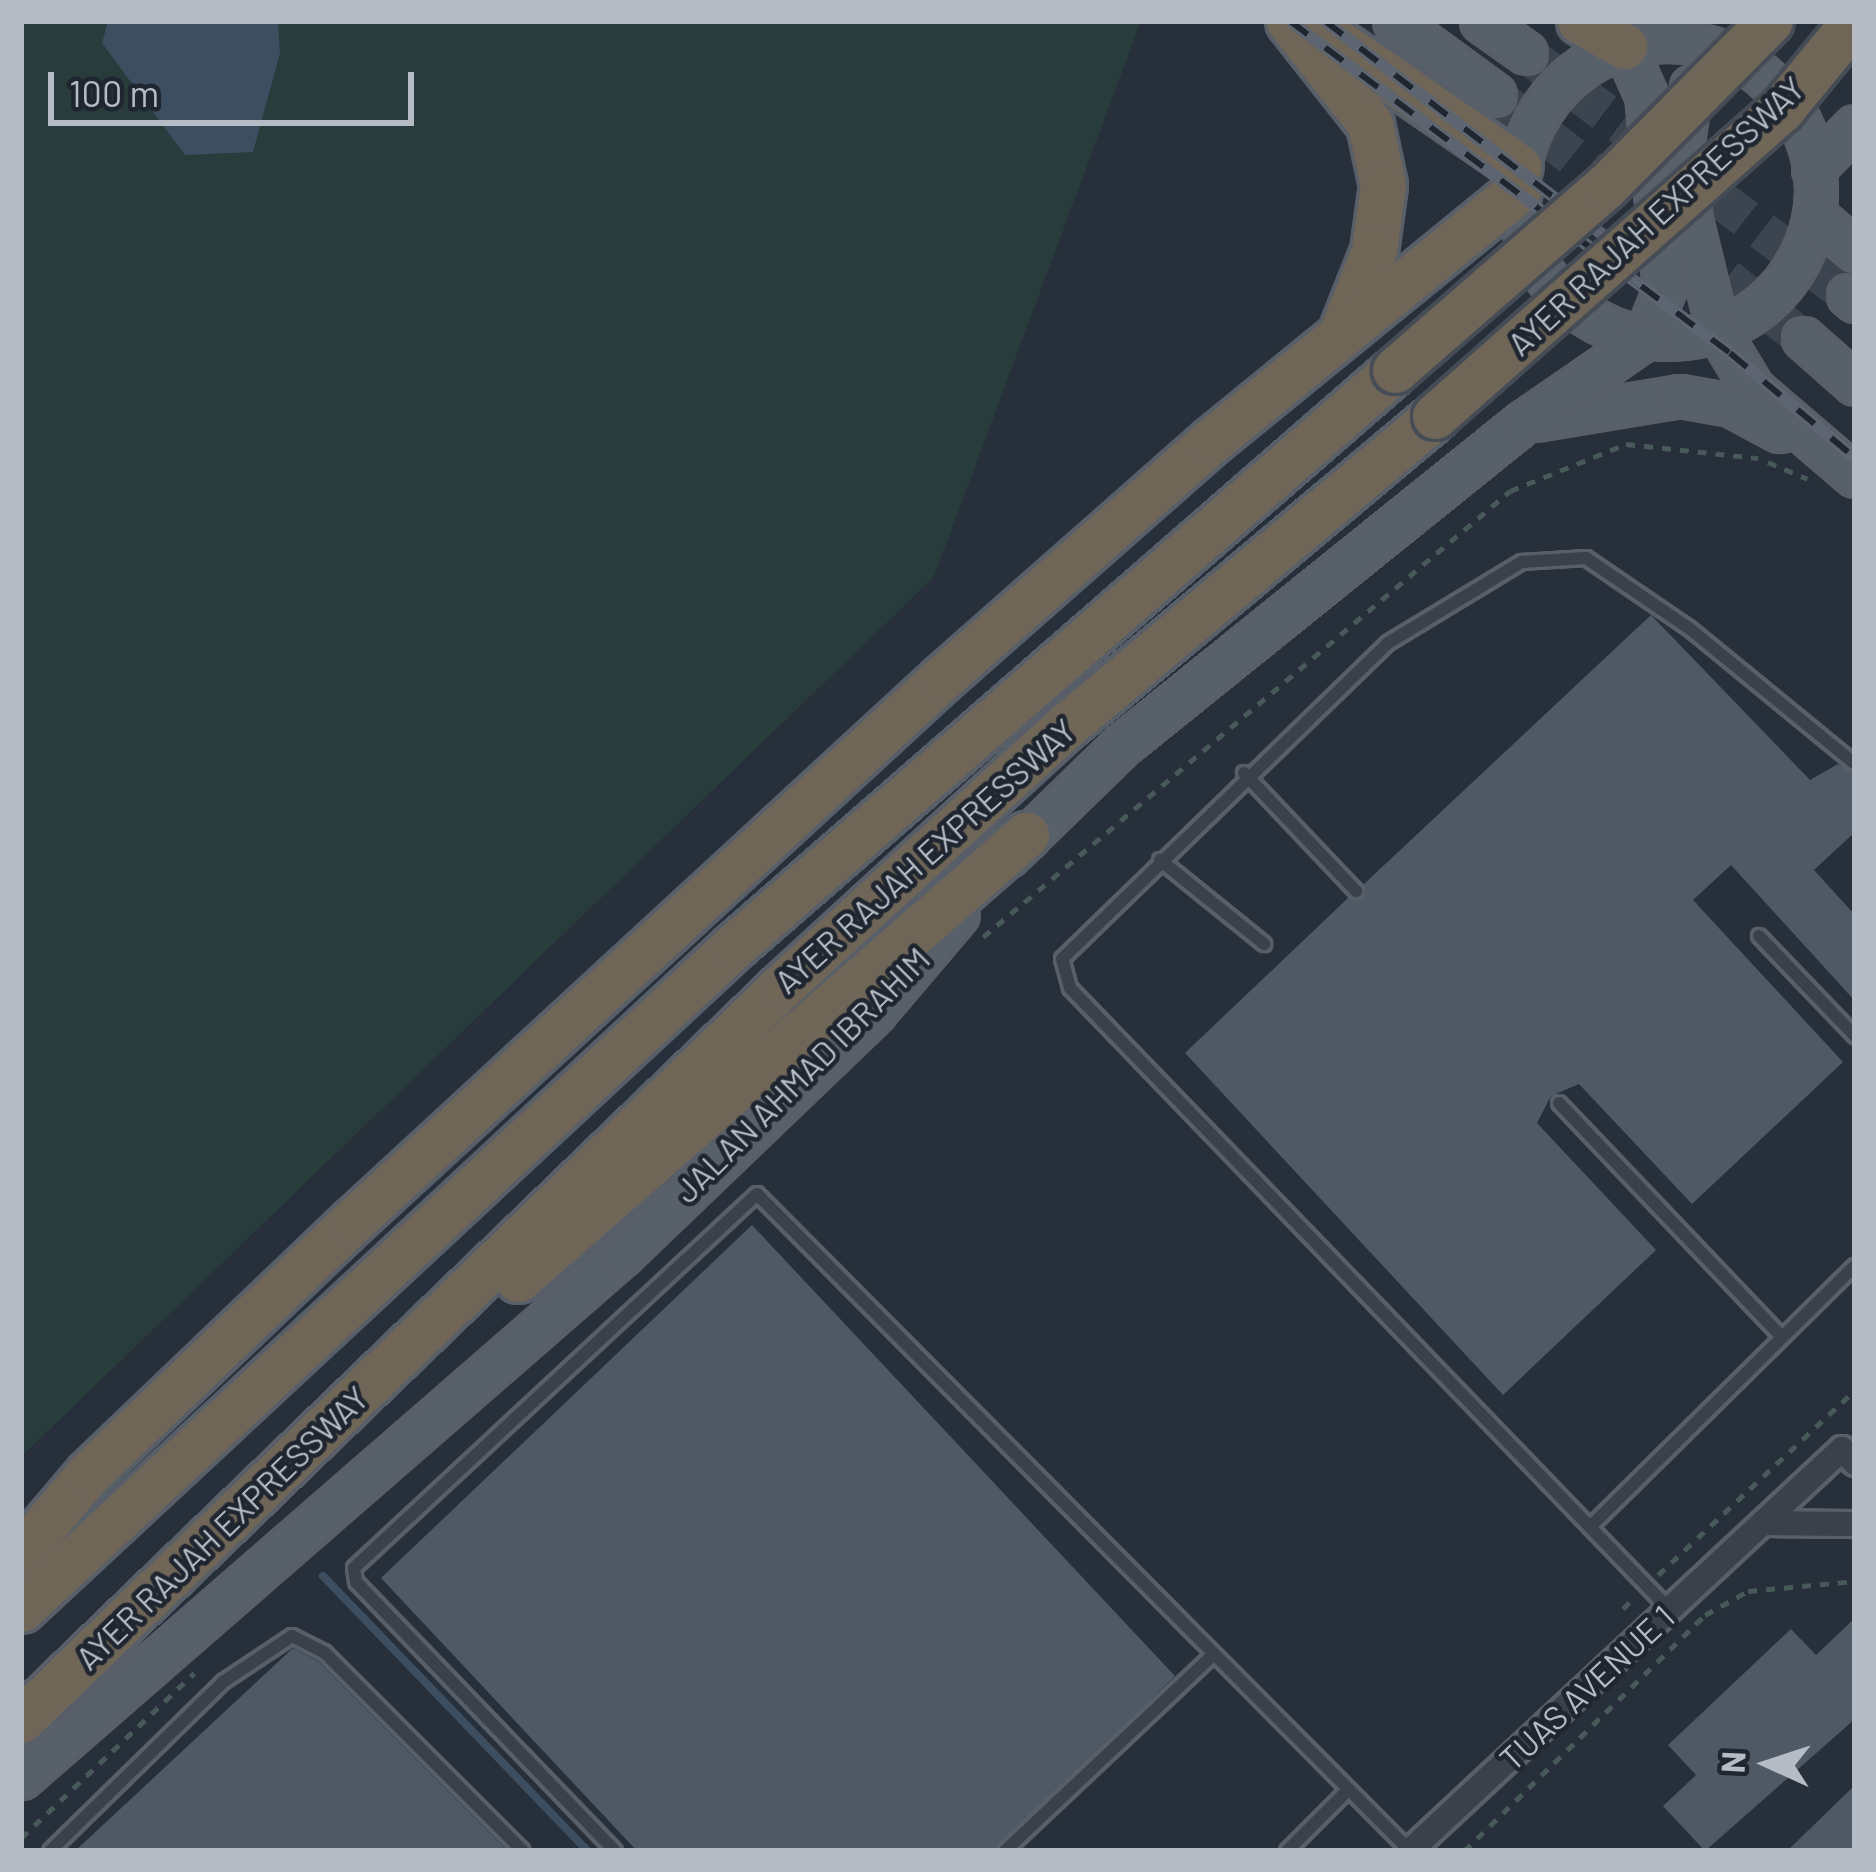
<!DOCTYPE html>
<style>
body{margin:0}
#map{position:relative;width:1876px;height:1872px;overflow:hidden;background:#262f3a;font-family:Barlow,sans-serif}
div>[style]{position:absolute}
.green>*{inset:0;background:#293c3c}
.water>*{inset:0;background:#3d4e61}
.stream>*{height:8px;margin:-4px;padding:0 4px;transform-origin:4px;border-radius:4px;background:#3d4e61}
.building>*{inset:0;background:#4f5965}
.primary-tunnel>*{height:39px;margin-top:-19.5px;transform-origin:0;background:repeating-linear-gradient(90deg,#3b444f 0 39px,transparent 0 59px)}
.path>*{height:4.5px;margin-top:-2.25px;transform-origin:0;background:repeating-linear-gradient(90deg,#48595a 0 9px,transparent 0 18px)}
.roads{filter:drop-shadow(3px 0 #585f69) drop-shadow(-3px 0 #585f69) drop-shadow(0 3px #585f69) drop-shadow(0 -3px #585f69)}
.service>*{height:12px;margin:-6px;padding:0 6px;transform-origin:6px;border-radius:6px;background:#3a414b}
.minor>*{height:24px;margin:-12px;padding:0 12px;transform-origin:12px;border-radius:12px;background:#3a414b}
.primary>*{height:39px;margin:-19.5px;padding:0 19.5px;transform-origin:19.5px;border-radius:19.5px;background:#58606a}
.primary>.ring{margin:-19.5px;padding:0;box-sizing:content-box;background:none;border:39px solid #58606a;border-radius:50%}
.motorway>*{height:45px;margin:-22.5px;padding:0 22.5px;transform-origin:22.5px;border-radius:22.5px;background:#706658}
.rail>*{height:12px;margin-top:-6px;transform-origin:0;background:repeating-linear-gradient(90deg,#1f2630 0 22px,#5c6571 0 44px);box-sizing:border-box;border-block:3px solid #5c6571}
.bridges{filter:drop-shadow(3px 0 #454c56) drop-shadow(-3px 0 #454c56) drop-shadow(0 3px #454c56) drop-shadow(0 -3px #454c56)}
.motorway-bridge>*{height:45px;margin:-22.5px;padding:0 22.5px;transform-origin:22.5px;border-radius:22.5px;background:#706658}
span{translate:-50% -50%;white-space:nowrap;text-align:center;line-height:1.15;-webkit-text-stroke:9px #1f2630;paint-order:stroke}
.street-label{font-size:33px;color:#b5bcc6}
.frame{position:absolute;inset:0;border:24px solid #b5bcc6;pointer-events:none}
.north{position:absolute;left:1708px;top:1704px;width:120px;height:120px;-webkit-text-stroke:9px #1f2630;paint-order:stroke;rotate:273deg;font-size:33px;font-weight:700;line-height:48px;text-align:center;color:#b5bcc6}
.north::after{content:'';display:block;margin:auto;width:42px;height:54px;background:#b5bcc6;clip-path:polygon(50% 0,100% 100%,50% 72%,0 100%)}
.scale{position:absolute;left:48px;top:72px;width:366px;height:54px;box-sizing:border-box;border:6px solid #b5bcc6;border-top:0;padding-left:15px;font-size:36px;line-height:42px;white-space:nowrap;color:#b5bcc6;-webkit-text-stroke:9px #1f2630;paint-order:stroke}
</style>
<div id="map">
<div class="green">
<div style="clip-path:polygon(21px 21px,1141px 21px,934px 577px,21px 1457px)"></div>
</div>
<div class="water">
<div style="clip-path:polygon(108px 21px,278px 21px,280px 53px,253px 152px,185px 155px,102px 43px)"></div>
</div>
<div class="stream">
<div style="left:323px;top:1576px;width:382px;rotate:46.1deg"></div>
</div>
<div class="building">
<div style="clip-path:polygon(1651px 615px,1810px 780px,1838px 764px,1855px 774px,1855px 832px,1814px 870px,1855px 915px,1855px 1001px,1731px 865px,1693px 900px,1843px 1062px,1692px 1204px,1579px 1084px,1551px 1096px,1537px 1123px,1656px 1250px,1503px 1395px,1185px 1053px,1348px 898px,1362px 899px,1364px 884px)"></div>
<div style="clip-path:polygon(752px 1225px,1175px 1676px,995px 1851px,637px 1851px,381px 1578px)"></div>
<div style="clip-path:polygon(1855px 1618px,1855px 1719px,1705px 1851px,1663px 1806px,1696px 1775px,1668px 1745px,1791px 1629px,1816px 1655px)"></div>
<div style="clip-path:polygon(293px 1648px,318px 1661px,508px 1851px,75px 1851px)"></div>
<div style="clip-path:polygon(1855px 1785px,1855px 1851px,1787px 1851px)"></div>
</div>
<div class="primary-tunnel">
<div style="left:1526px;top:53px;width:403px;rotate:36.9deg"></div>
<div style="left:1495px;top:95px;width:392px;rotate:38.3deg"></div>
</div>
<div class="path">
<div style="left:1768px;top:462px;width:43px;rotate:23deg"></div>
<div style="left:983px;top:937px;width:690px;rotate:-40.24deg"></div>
<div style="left:1510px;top:491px;width:125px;rotate:-22.1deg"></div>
<div style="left:1626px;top:444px;width:133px;rotate:6.1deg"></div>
<div style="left:1658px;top:1575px;width:270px;rotate:-43.2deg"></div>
<div style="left:1623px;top:1609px;width:13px;rotate:-48deg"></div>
<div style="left:21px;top:1838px;width:239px;rotate:-43.6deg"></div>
<div style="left:1464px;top:1851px;width:337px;rotate:-44.4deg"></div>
<div style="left:1705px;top:1615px;width:49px;rotate:-29.2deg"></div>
<div style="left:1748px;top:1591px;width:107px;rotate:-5.3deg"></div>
</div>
<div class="roads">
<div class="service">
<div style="left:1244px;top:773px;width:163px;rotate:46.5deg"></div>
<div style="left:1160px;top:860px;width:134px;rotate:38.9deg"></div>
<div style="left:1759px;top:936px;width:139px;rotate:46.2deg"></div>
<div style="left:1559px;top:1103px;width:323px;rotate:46.4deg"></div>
<div style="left:1590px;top:1527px;width:372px;rotate:-44.6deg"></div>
<div style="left:1670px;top:1610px;width:864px;rotate:-133.97deg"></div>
<div style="left:1070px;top:988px;width:30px;rotate:-105deg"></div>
<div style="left:1062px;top:959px;width:454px;rotate:-44.1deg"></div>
<div style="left:1388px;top:643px;width:157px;rotate:-31.2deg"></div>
<div style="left:1522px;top:562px;width:64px;rotate:-3.6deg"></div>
<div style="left:1586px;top:558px;width:126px;rotate:34.3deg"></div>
<div style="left:1690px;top:629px;width:213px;rotate:39.3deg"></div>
<div style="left:50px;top:1851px;width:242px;rotate:-44.3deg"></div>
<div style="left:223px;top:1682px;width:83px;rotate:-33.7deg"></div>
<div style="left:292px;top:1636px;width:36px;rotate:27deg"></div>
<div style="left:324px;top:1652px;width:281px;rotate:45deg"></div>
<div style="left:615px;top:1851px;width:373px;rotate:-133.9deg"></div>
<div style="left:356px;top:1582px;width:14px;rotate:-98deg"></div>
<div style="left:354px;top:1568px;width:550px;rotate:-42.86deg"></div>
<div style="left:757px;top:1194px;width:926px;rotate:45.17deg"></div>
<div style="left:1005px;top:1851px;width:284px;rotate:-43.3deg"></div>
<div style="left:1287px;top:1851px;width:86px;rotate:-45deg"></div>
</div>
<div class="minor">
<div style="left:1763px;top:1523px;width:92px;rotate:0.6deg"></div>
<div style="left:1410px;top:1851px;width:590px;rotate:-42.94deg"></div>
<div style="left:1842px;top:1449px;width:19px;rotate:47deg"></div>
</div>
<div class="primary">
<div style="left:1394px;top:21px;width:125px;rotate:36.2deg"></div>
<div style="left:1481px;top:21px;width:55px;rotate:35.4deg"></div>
<div class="ring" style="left:1518px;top:41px;width:259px;height:259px"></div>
<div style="left:1624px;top:46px;width:54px;rotate:65.8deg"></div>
<div style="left:1646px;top:95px;width:196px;rotate:84.7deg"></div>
<div style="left:1664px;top:290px;width:52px;rotate:111.6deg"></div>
<div style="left:1691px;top:87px;width:55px;rotate:98.4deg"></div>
<div style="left:1683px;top:141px;width:79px;rotate:84.2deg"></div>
<div style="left:1691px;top:220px;width:114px;rotate:76.3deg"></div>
<div style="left:1718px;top:331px;width:68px;rotate:58.9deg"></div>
<div style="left:1753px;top:389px;width:134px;rotate:40.5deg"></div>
<div style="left:1813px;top:169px;width:60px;rotate:-45.7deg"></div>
<div style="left:1814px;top:215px;width:54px;rotate:40.5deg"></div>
<div style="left:1848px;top:295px;width:9px;rotate:41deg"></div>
<div style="left:1803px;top:338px;width:69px;rotate:41.5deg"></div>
<div style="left:1535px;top:420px;width:147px;rotate:-9.4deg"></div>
<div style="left:1680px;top:396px;width:52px;rotate:10deg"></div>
<div style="left:1731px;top:405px;width:55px;rotate:28.4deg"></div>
<div style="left:1008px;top:856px;width:158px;rotate:-44.2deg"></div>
<div style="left:1121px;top:746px;width:515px;rotate:-38.85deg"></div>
<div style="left:1522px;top:423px;width:150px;rotate:-34.6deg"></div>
<div style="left:21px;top:1778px;width:798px;rotate:-41.04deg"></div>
<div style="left:623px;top:1254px;width:349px;rotate:-43.8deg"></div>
<div style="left:875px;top:1012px;width:128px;rotate:-49.7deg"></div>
</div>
<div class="motorway">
<div style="left:1289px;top:21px;width:131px;rotate:51.8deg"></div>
<div style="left:1370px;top:124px;width:62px;rotate:78deg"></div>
<div style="left:1383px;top:185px;width:67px;rotate:97.8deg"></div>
<div style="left:1374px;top:251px;width:87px;rotate:111.6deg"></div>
<div style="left:1307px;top:21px;width:257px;rotate:34.6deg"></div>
<div style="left:1580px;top:21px;width:51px;rotate:29.6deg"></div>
<div style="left:518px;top:1279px;width:675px;rotate:-41.15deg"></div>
<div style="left:21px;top:1553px;width:104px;rotate:-49.7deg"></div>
<div style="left:88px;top:1474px;width:368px;rotate:-43.7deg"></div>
<div style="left:354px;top:1220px;width:798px;rotate:-42.66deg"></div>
<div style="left:941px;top:679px;width:360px;rotate:-41.4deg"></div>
<div style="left:1211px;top:441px;width:396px;rotate:-39.2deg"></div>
<div style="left:21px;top:1609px;width:974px;rotate:-42.92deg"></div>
<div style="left:734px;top:946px;width:877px;rotate:-41.07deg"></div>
<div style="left:21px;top:1720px;width:1059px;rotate:-43.97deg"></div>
<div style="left:783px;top:985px;width:384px;rotate:-42.5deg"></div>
<div style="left:1066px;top:726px;width:482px;rotate:-40deg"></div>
</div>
</div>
<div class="rail">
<div style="left:1290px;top:21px;width:551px;rotate:37.04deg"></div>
<div style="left:1730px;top:353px;width:163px;rotate:40deg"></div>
<div style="left:1325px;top:21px;width:384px;rotate:37.6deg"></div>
</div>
<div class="bridges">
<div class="motorway-bridge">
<div style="left:1395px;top:370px;width:279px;rotate:-41.1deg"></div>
<div style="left:1605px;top:187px;width:234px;rotate:-45.2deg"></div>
<div style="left:1435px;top:416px;width:462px;rotate:-41.5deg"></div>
<div style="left:1781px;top:110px;width:115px;rotate:-50.6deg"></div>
</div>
</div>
<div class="street-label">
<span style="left:1656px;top:216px;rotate:-43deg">AYER RAJAH EXPRESSWAY</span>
<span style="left:925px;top:856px;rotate:-42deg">AYER RAJAH EXPRESSWAY</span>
<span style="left:802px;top:1075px;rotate:-45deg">JALAN AHMAD IBRAHIM</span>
<span style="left:222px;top:1528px;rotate:-44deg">AYER RAJAH EXPRESSWAY</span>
<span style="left:1587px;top:1688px;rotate:-43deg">TUAS AVENUE 1</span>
</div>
<div class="frame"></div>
<div class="north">N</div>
<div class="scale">100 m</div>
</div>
